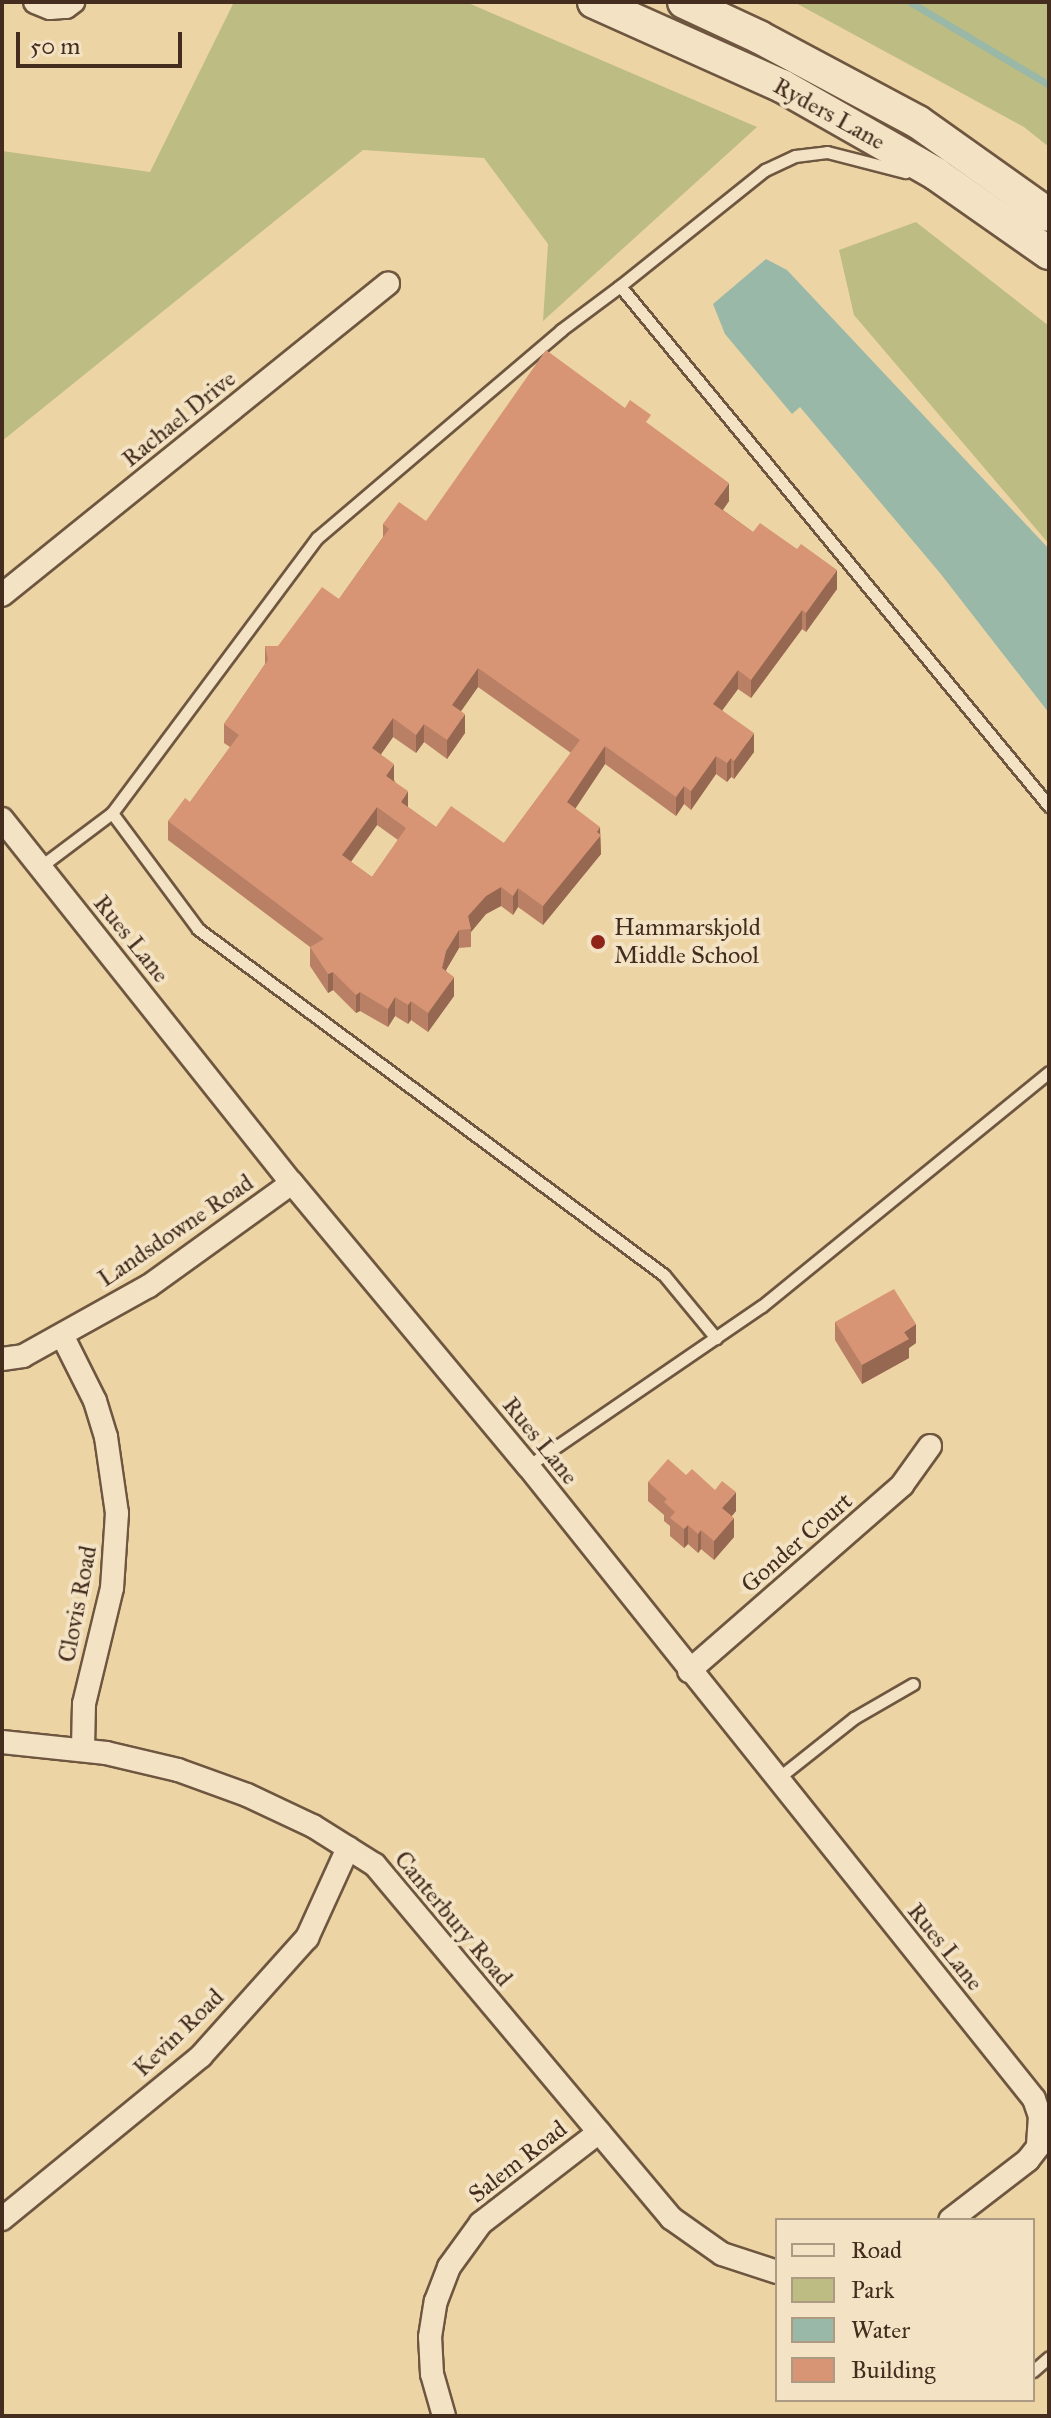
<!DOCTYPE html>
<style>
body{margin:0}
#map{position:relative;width:1051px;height:2418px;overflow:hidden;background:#ecd4a5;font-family:"IM FELL Great Primer",serif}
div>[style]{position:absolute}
.green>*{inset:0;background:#bcbc83}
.water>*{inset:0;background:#99b8a7}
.stream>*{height:7px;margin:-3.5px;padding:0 3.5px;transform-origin:3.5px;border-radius:3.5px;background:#99b8a7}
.roads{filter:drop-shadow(2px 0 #6e5640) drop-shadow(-2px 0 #6e5640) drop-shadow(0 2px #6e5640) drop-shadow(0 -2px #6e5640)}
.service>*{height:11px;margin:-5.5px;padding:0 5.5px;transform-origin:5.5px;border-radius:5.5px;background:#f3e3c4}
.minor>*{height:22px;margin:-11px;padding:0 11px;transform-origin:11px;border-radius:11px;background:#f3e3c4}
.secondary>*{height:32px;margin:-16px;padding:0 16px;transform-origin:16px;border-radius:16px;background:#f3e3c4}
.wall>*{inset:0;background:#b98065}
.shaded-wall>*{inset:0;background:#966852}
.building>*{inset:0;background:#d79575}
.dots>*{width:22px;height:22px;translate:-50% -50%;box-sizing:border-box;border:4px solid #f3e3c4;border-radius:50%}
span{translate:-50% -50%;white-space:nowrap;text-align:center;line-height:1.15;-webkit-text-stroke:8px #f3e3c4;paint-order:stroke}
.street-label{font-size:24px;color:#442c1f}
.poi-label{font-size:24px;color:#442c1f}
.left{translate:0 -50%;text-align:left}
.frame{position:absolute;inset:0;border:4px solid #442c1f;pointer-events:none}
.legend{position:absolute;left:775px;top:2218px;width:260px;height:184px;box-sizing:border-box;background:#f3e3c4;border:2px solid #ad9a82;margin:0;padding:10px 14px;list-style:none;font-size:24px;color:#442c1f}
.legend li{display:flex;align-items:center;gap:16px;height:40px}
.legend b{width:40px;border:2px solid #ad9a82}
.scale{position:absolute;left:16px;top:32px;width:166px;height:36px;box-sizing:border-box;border:4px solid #442c1f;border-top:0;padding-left:10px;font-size:24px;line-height:28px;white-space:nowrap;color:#442c1f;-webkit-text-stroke:6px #f3e3c4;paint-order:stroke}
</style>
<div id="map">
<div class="green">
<div style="clip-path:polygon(234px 2px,466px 2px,757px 127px,543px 321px,548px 244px,484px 158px,363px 150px,2px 441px,2px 151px,150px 172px)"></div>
<div style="clip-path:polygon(794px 2px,1049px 2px,1049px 147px,1024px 127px)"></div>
<div style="clip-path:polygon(916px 222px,1049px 326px,1049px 544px,854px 315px,839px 250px)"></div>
</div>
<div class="water">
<div style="clip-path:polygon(766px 259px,787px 270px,1049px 549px,1049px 713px,940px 573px,800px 407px,792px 414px,725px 334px,713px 304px)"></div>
</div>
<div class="stream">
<div style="left:910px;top:2px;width:162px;rotate:30.8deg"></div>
</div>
<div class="roads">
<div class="service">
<div style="left:620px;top:286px;width:186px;rotate:-38.7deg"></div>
<div style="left:765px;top:170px;width:33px;rotate:-25deg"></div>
<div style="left:795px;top:156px;width:32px;rotate:-7deg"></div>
<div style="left:827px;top:152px;width:81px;rotate:14.4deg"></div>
<div style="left:112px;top:813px;width:144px;rotate:53.4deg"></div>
<div style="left:198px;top:929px;width:580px;rotate:36.59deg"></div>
<div style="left:664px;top:1275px;width:82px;rotate:50.5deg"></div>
<div style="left:40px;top:867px;width:90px;rotate:-36.9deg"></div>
<div style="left:112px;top:813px;width:343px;rotate:-53.3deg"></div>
<div style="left:317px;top:538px;width:321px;rotate:-40.4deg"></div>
<div style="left:561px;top:330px;width:74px;rotate:-36.7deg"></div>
<div style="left:620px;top:286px;width:674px;rotate:50.48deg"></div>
<div style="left:528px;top:1466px;width:283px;rotate:-34.4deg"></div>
<div style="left:762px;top:1306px;width:370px;rotate:-39.2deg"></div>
<div style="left:777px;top:1779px;width:98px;rotate:-38.4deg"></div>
<div style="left:854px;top:1718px;width:68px;rotate:-30deg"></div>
<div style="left:1033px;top:2371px;width:21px;rotate:-41deg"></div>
</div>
<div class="minor">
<div style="left:35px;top:2px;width:16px;rotate:22deg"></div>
<div style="left:50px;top:8px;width:16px;rotate:-4deg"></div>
<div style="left:66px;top:7px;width:9px;rotate:-36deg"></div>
<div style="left:2px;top:595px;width:496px;rotate:-38.9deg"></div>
<div style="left:2px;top:819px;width:465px;rotate:51.5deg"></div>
<div style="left:292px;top:1183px;width:368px;rotate:50.2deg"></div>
<div style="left:528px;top:1466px;width:810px;rotate:51.36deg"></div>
<div style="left:1034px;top:2099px;width:18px;rotate:71deg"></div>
<div style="left:1040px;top:2116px;width:31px;rotate:94deg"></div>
<div style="left:1038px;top:2147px;width:16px;rotate:128deg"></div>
<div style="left:1028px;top:2160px;width:98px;rotate:142.4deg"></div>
<div style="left:62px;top:1335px;width:74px;rotate:63.4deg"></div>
<div style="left:95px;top:1401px;width:38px;rotate:73deg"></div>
<div style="left:106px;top:1437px;width:77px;rotate:81.8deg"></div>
<div style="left:117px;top:1513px;width:75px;rotate:93.8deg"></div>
<div style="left:112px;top:1588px;width:119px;rotate:103.6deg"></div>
<div style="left:84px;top:1704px;width:45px;rotate:91.3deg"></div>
<div style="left:2px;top:1359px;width:21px;rotate:-8deg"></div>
<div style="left:23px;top:1356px;width:144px;rotate:-29.1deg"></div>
<div style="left:149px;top:1286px;width:176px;rotate:-35.8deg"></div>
<div style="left:689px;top:1671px;width:283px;rotate:-41.1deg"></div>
<div style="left:902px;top:1485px;width:48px;rotate:-54.3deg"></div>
<div style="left:2px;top:1742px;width:105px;rotate:6deg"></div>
<div style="left:106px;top:1753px;width:74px;rotate:13.3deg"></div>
<div style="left:178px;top:1770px;width:73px;rotate:19.9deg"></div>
<div style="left:247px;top:1795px;width:73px;rotate:25.2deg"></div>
<div style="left:313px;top:1826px;width:73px;rotate:32.2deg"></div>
<div style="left:375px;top:1865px;width:461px;rotate:50deg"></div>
<div style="left:671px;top:2218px;width:62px;rotate:35.2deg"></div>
<div style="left:722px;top:2254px;width:58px;rotate:18.1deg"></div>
<div style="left:2px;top:2219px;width:257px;rotate:-39.3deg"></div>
<div style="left:201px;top:2056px;width:159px;rotate:-48.1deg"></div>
<div style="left:307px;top:1938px;width:99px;rotate:-65.5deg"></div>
<div style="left:444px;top:2416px;width:44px;rotate:-105.9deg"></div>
<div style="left:432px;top:2374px;width:37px;rotate:-93deg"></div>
<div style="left:430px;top:2337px;width:36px;rotate:-81deg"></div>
<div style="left:436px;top:2301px;width:36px;rotate:-69deg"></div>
<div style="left:449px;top:2267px;width:54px;rotate:-54deg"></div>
<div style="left:481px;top:2223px;width:149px;rotate:-37.6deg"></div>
</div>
<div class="secondary">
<div style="left:594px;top:2px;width:206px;rotate:24.1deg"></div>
<div style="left:782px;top:86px;width:177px;rotate:29.7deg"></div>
<div style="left:936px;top:174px;width:138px;rotate:35deg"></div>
<div style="left:684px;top:2px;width:83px;rotate:25deg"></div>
<div style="left:759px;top:37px;width:180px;rotate:28.1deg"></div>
<div style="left:918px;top:122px;width:161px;rotate:35.4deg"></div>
</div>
</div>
<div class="wall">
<div style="clip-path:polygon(evenodd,651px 426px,729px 501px,723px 510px,753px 532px,837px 589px,806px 632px,802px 629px,751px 698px,738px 689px,722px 710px,754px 752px,734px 779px,731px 777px,727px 782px,716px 774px,691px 810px,684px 804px,676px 816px,605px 764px,575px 809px,600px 834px,601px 854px,543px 925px,518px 907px,513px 915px,501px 906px,486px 914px,471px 932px,471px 947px,459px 948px,446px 970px,454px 996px,428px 1032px,411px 1020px,408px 1024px,395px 1016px,388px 1027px,360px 1011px,356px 1013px,333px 990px,328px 993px,310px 966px,310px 947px,168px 840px,168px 821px,190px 802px,230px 747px,224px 743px,224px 724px,265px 664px,265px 646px,278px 646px,339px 599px,383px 537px,383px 524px,426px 521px,651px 426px,478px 687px,571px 753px,504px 843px,436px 827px,408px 807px,381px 754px,393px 737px,416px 753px,424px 742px,447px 759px,465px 733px,461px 711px,478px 687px,651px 426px,377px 825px,398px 840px,372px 877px,351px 862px,377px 825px)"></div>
<div style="clip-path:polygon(835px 1322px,916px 1343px,909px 1348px,909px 1358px,862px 1384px,835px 1340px)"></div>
<div style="clip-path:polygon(686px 1475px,736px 1511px,732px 1516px,734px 1537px,714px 1560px,701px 1549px,698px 1553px,688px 1544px,684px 1548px,670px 1536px,670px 1526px,664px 1521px,664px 1515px,648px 1501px,648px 1482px)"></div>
</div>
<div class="shaded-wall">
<div style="clip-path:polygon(729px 483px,729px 501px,714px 522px,714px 504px)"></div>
<div style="clip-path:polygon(837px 570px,837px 589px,806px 632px,806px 613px)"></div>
<div style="clip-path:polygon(802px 610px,802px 629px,751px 698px,751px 680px)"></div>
<div style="clip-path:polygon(478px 668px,478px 687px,452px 724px,452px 705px)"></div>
<div style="clip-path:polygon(738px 670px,738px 689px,713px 723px,713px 704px)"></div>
<div style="clip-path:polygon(465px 714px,465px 733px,447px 759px,447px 740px)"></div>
<div style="clip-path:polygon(393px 718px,393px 737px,372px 767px,372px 748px)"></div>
<div style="clip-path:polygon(424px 724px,424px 742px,416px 753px,416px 735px)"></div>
<div style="clip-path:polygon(754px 733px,754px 752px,734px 779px,734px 761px)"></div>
<div style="clip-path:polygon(605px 746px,605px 764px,567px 821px,567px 802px)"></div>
<div style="clip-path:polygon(716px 756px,716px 774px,691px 810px,691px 791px)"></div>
<div style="clip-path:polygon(731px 758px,731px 777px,727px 782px,727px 763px)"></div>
<div style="clip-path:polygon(394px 764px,394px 782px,386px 776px)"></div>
<div style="clip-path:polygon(684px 786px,684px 804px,676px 816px,676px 797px)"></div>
<div style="clip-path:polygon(408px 791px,408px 810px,401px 802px)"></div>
<div style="clip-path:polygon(377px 807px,377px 825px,342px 874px,342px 855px)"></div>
<div style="clip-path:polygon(600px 827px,601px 854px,543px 925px,543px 906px)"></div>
<div style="clip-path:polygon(501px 887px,501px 906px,486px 914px,471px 932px,468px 916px,486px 896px)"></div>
<div style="clip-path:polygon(518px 888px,518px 907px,513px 915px,513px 896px)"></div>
<div style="clip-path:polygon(459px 930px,459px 948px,446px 970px,442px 987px,442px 968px,446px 951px)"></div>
<div style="clip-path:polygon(333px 972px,333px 990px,328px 993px,328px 974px)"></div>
<div style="clip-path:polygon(454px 977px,454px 996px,428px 1032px,428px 1013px)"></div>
<div style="clip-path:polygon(360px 992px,360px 1011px,356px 1013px,356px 995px)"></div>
<div style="clip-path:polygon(395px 997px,395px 1016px,388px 1027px,388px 1009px)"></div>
<div style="clip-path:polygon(411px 1001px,411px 1020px,408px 1024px,408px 1005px)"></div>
<div style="clip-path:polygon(916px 1324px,916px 1343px,909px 1348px,909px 1358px,862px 1384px,862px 1365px,904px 1332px)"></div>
<div style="clip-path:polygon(736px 1492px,736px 1511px,722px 1527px,722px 1508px)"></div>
<div style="clip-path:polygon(734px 1518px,734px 1537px,714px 1560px,714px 1541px)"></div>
<div style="clip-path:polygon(688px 1525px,688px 1544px,684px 1548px,684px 1529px)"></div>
<div style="clip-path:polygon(701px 1530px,701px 1549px,698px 1553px,698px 1534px)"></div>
</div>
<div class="building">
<div style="clip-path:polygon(evenodd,546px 350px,625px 408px,630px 400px,651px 415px,646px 422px,729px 483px,714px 504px,753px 532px,760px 523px,797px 549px,801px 544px,837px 570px,806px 613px,802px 610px,751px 680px,738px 670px,713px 704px,754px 733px,734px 761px,731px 758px,727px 763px,716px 756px,691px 791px,684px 786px,676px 797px,605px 746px,567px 802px,600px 827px,597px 832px,601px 835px,543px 906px,518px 888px,513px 896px,501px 887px,486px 896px,468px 916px,471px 929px,459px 930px,446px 951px,442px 968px,454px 977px,428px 1013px,411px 1001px,408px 1005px,395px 997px,388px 1009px,360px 992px,356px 995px,333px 972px,328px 974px,310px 947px,324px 939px,168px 821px,185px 798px,190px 802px,239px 735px,224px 724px,268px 660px,265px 646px,278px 646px,322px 587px,339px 599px,389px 529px,383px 524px,399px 502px,426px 521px,546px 350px,478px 668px,580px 740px,504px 843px,451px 806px,436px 827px,401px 802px,408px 791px,386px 776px,394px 764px,372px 748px,393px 718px,416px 735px,424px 724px,447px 740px,465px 714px,452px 705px,478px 668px,546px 350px,377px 807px,406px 828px,372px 877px,342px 855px,377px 807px)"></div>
<div style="clip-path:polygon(894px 1289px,916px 1324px,904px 1332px,909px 1339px,862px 1365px,835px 1322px)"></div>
<div style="clip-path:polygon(668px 1459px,686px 1475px,692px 1469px,715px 1490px,722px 1481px,736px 1492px,722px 1508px,734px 1518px,714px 1541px,701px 1530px,698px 1534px,688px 1525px,684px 1529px,670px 1518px,675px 1512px,664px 1502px,667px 1499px,648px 1482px)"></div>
</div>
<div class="dots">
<div style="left:598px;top:942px;background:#8f2418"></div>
</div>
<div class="street-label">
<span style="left:829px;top:114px;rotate:29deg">Ryders Lane</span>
<span style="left:179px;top:419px;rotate:-39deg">Rachael Drive</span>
<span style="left:131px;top:939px;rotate:51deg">Rues Lane</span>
<span style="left:176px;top:1231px;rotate:-34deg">Landsdowne Road</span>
<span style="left:540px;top:1441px;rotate:51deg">Rues Lane</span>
<span style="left:797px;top:1543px;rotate:-41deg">Gonder Court</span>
<span style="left:78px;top:1604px;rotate:-79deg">Clovis Road</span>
<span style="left:453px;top:1919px;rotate:50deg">Canterbury Road</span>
<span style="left:945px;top:1947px;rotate:51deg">Rues Lane</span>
<span style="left:179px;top:2033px;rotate:-44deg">Kevin Road</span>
<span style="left:518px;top:2162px;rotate:-38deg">Salem Road</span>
</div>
<div class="poi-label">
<span class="left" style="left:614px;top:942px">Hammarskjold<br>Middle School</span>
</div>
<div class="frame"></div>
<ul class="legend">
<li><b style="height:10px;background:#f3e3c4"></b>Road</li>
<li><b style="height:22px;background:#bcbc83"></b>Park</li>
<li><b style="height:22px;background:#99b8a7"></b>Water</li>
<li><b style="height:22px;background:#d79575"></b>Building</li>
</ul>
<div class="scale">50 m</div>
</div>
